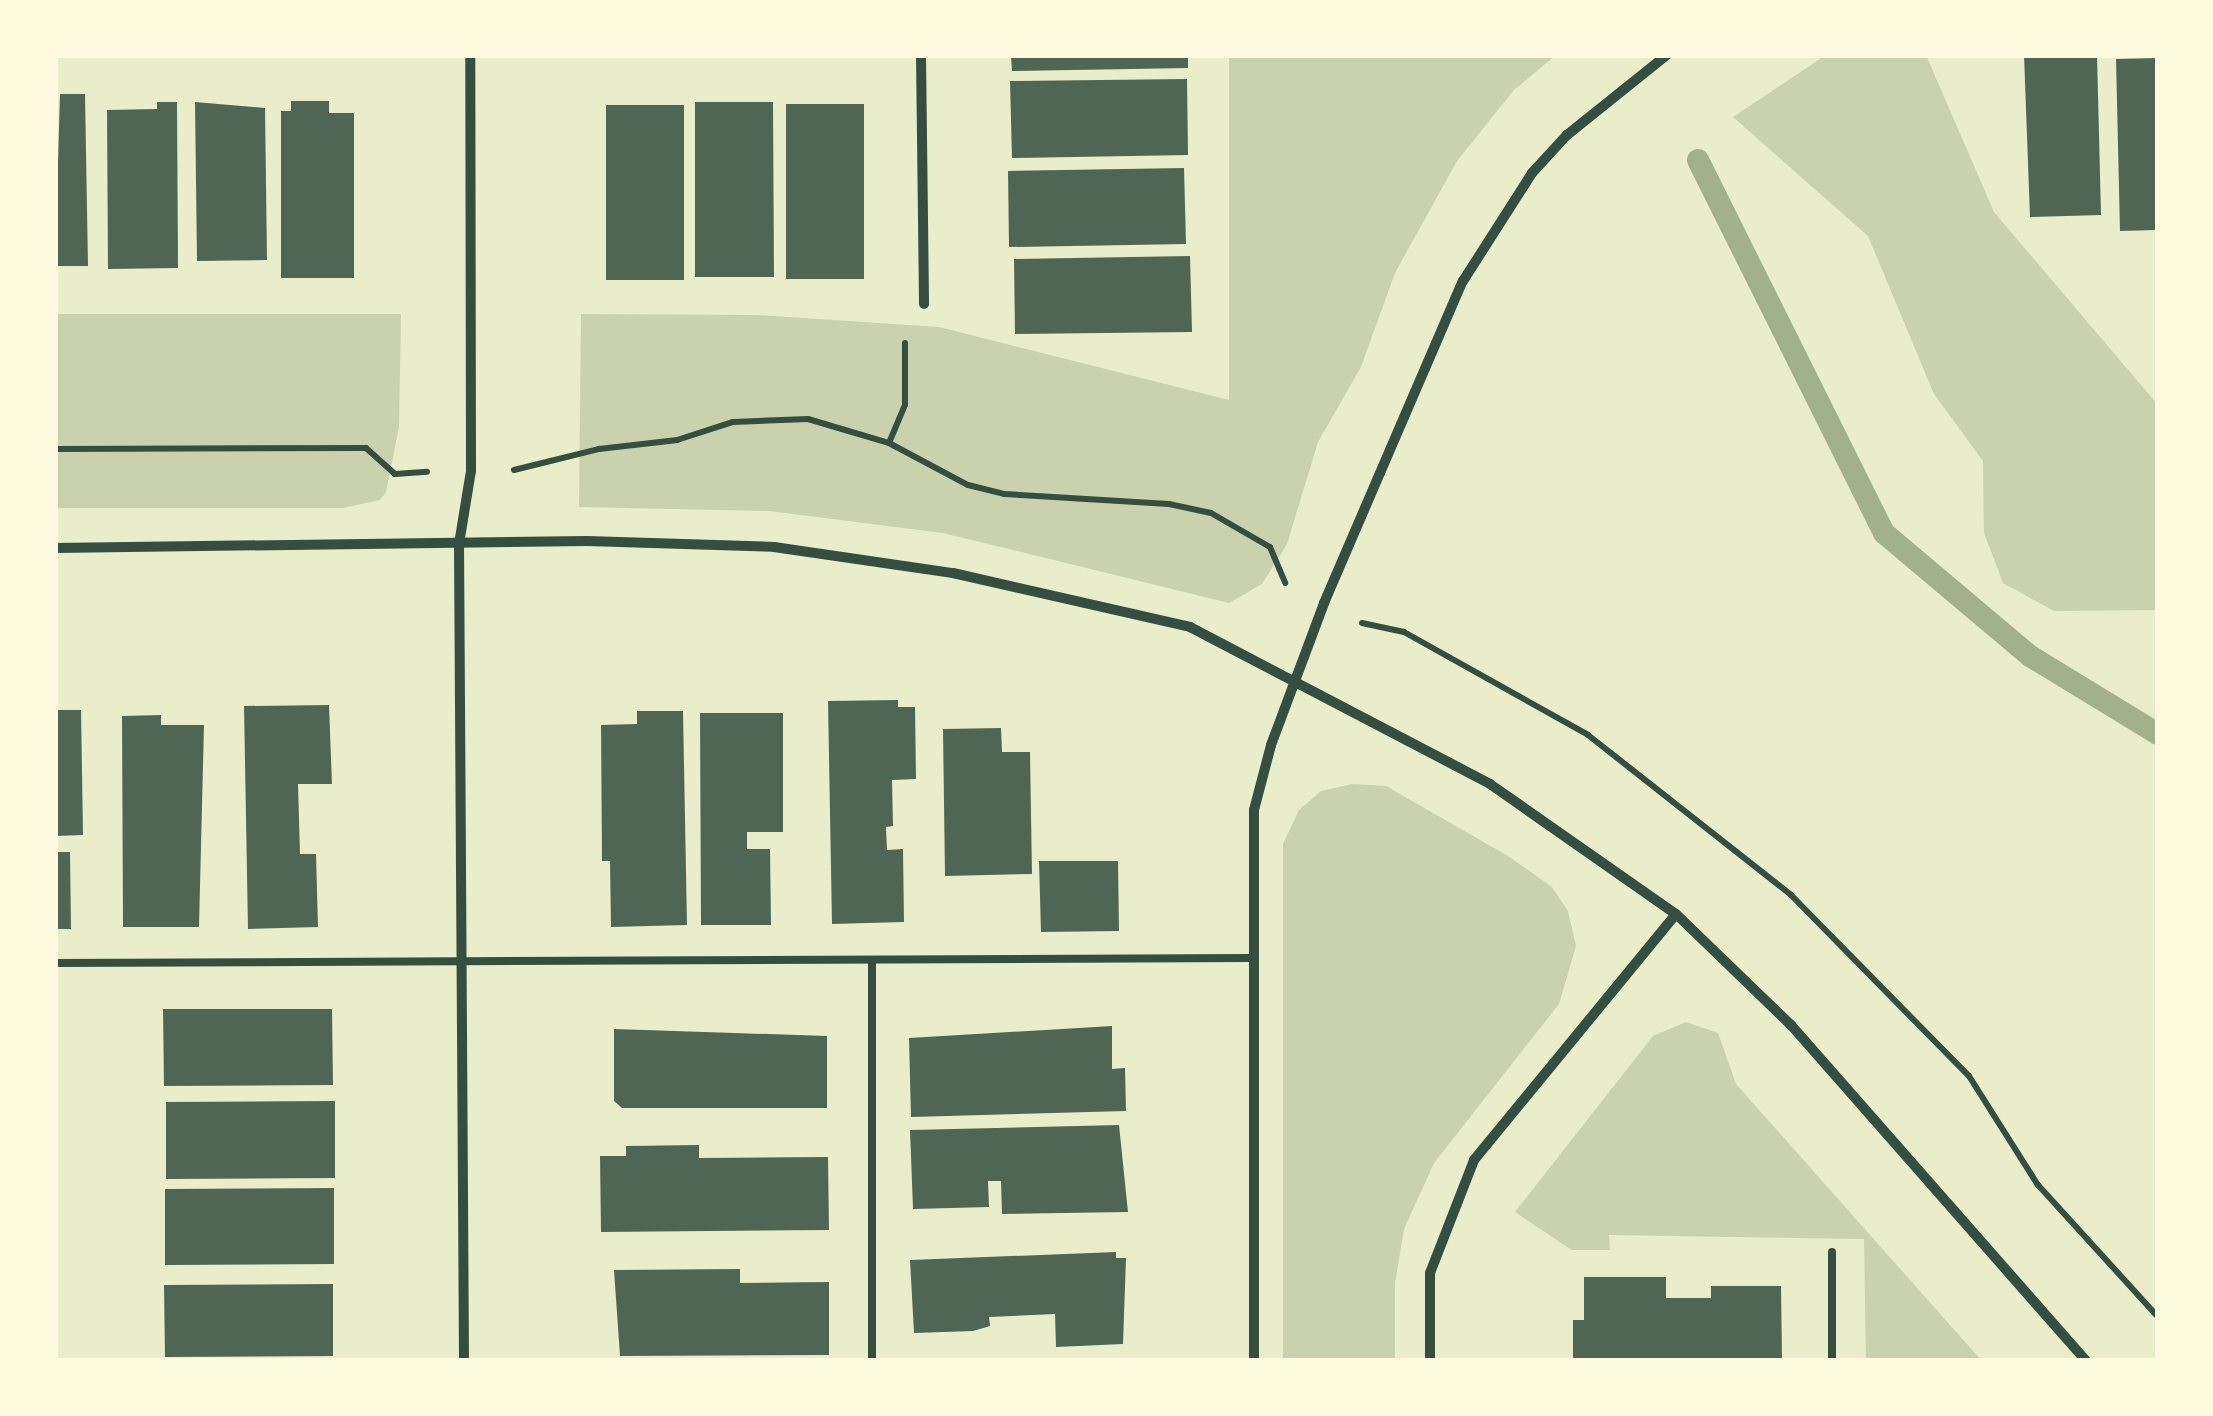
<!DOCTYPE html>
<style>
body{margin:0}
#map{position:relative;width:2213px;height:1416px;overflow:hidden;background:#e9edc9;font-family:"Crimson Pro",serif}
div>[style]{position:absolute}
.green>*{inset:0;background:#cad2ad}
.stream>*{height:22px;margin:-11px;padding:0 11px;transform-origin:11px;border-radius:11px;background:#a3b18a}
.building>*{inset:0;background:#4f6655}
.path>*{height:6px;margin:-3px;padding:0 3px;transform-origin:3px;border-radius:3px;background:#344e41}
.service>*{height:8px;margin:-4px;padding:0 4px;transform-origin:4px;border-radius:4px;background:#344e41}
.minor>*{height:10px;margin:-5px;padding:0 5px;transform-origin:5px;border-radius:5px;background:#344e41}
span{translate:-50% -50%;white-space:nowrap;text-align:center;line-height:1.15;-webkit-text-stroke:9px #fefae0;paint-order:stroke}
.frame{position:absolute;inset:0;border:58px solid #fefae0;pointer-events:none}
</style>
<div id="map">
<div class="green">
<div style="clip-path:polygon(1229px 55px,1556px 55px,1514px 90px,1457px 161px,1395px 273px,1361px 367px,1318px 442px,1287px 544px,1262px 584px,1229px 603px,943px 533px,769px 511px,579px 507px,581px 314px,758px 315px,939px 327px,1229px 400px)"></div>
<div style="clip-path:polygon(1826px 55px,1926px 55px,1994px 212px,2158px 405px,2158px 610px,2054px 611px,2003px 583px,1984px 533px,1983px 461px,1934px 394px,1868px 236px,1733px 117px)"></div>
<div style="clip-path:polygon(55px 314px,401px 314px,399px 427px,386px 492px,380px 500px,343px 508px,55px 508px)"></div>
<div style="clip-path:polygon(1352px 784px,1386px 786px,1508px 856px,1552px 887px,1568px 911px,1576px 946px,1559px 1004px,1434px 1163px,1404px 1229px,1395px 1283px,1395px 1361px,1283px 1361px,1283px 844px,1299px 810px,1321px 791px)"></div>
<div style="clip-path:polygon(1686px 1022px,1718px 1033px,1736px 1084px,1982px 1361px,1866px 1361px,1864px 1239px,1609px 1235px,1610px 1250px,1572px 1250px,1515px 1212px,1653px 1036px)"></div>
</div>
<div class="stream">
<div style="left:1698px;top:160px;width:417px;rotate:63.5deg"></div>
<div style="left:1884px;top:533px;width:191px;rotate:40.1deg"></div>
<div style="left:2030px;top:656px;width:150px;rotate:31.4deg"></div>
</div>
<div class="building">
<div style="clip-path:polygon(1011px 55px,1188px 55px,1188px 68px,1012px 71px)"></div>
<div style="clip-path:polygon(2024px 55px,2097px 55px,2101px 215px,2030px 217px)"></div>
<div style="clip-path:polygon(2158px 58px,2158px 230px,2120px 231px,2116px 59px)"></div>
<div style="clip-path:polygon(1187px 79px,1188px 155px,1012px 158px,1010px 81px)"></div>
<div style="clip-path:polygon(60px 94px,85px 94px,88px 266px,55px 266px)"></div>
<div style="clip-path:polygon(291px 101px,329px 101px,329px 113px,354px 113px,354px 278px,281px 278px,281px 111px,291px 111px)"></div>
<div style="clip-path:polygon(157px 102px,177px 102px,178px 268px,108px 269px,107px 110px,157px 109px)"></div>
<div style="clip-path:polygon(195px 102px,265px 108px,267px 260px,197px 261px)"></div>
<div style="clip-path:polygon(695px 102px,773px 102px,774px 277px,695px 277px)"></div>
<div style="clip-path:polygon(786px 104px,864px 104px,864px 279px,786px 279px)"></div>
<div style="clip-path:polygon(606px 105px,684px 105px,684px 280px,606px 280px)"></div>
<div style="clip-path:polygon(1184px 168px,1186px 244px,1009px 247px,1008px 171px)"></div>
<div style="clip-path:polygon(1190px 256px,1192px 332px,1015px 334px,1014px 259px)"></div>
<div style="clip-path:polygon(898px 700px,898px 707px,915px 707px,916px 779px,892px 780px,893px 826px,886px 827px,887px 850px,903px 849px,904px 922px,832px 924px,828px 701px)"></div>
<div style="clip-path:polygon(329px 705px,332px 784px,298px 784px,300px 854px,316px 854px,318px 927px,248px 929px,244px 706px)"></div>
<div style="clip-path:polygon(55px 710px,81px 710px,83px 835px,55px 836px)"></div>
<div style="clip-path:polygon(637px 711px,683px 711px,687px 925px,611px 927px,610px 861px,602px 861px,601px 725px,637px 724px)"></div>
<div style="clip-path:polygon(700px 713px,783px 713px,783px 832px,747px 832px,747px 849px,770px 849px,771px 925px,701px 925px)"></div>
<div style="clip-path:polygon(161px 715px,161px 725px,204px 725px,199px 927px,123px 927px,122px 716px)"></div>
<div style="clip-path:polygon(1001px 728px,1002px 752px,1030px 752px,1032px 874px,945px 876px,943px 729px)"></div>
<div style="clip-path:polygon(55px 852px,70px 852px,71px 929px,55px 929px)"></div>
<div style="clip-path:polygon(1039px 861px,1118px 861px,1119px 931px,1041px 932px)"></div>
<div style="clip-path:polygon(163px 1009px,332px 1009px,333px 1085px,164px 1086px)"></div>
<div style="clip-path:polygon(1112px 1026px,1112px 1069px,1125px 1068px,1126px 1111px,911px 1117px,909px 1038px)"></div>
<div style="clip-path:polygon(614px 1029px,827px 1036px,827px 1108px,622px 1108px,614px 1101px)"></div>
<div style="clip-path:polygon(335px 1101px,335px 1178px,166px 1179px,166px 1102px)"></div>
<div style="clip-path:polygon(1119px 1125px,1128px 1212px,1002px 1214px,1001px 1181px,988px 1181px,989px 1207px,913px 1209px,910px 1130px)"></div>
<div style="clip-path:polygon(699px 1145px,699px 1158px,828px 1157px,829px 1230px,601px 1232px,600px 1156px,626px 1156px,626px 1146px)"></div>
<div style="clip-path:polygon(334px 1188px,334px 1264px,165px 1265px,165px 1189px)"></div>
<div style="clip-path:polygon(1116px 1252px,1116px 1258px,1126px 1258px,1123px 1344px,1056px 1347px,1055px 1314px,989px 1317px,990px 1326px,973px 1331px,914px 1333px,910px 1260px)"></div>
<div style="clip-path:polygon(740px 1269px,740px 1283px,829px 1282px,829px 1355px,620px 1356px,614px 1270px)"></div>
<div style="clip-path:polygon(1584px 1277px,1666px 1277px,1666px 1298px,1711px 1298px,1711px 1286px,1781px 1286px,1782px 1359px,1573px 1359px,1573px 1320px,1584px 1320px)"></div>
<div style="clip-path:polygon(333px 1284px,333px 1356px,165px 1357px,164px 1285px)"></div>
</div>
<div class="path">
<div style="left:889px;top:443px;width:41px;rotate:-67.2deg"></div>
<div style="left:905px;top:405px;width:62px;rotate:-90deg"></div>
<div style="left:55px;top:449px;width:311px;rotate:-0.2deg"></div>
<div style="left:366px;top:448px;width:39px;rotate:42deg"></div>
<div style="left:395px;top:474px;width:32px;rotate:-4deg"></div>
<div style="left:514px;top:470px;width:88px;rotate:-13.9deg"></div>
<div style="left:599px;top:449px;width:79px;rotate:-6.6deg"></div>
<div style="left:677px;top:440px;width:59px;rotate:-17.8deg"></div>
<div style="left:733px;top:422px;width:75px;rotate:-2.3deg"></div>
<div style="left:808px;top:419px;width:84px;rotate:16.5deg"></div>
<div style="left:889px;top:443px;width:89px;rotate:28deg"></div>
<div style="left:968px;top:485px;width:37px;rotate:14deg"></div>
<div style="left:1004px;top:494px;width:165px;rotate:3.5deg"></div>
<div style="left:1169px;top:504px;width:43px;rotate:12.1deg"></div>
<div style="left:1211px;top:513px;width:68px;rotate:30deg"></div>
<div style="left:1270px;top:547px;width:39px;rotate:67deg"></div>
<div style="left:1362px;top:623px;width:43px;rotate:12.1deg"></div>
<div style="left:1404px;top:632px;width:211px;rotate:29.2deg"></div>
<div style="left:1588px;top:735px;width:258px;rotate:38.2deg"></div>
<div style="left:1791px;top:895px;width:254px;rotate:45.5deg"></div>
<div style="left:1969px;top:1076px;width:129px;rotate:57.7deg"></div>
<div style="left:2038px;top:1185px;width:178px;rotate:47.7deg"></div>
</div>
<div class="service">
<div style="left:872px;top:960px;width:401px;rotate:90deg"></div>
<div style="left:55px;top:963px;width:1196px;rotate:-0.24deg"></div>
<div style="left:1832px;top:1252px;width:109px;rotate:90deg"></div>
</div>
<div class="minor">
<div style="left:921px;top:55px;width:249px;rotate:89.3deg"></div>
<div style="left:55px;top:548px;width:532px;rotate:-0.75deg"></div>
<div style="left:587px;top:541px;width:187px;rotate:1.8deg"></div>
<div style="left:774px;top:547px;width:181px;rotate:8.3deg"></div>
<div style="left:953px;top:573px;width:243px;rotate:12.8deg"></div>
<div style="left:1190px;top:627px;width:339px;rotate:27.6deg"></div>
<div style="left:1490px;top:784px;width:227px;rotate:35deg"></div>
<div style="left:1676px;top:914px;width:160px;rotate:44deg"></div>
<div style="left:1791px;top:1025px;width:447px;rotate:48.7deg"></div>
<div style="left:464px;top:1361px;width:817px;rotate:-90.35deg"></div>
<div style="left:459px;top:544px;width:74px;rotate:-80.7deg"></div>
<div style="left:471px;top:471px;width:416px;rotate:-90.1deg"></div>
<div style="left:1254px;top:1361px;width:551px;rotate:-90deg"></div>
<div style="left:1254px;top:810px;width:67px;rotate:-75.3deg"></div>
<div style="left:1271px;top:745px;width:152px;rotate:-69.5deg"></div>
<div style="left:1324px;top:603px;width:351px;rotate:-66.7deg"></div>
<div style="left:1463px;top:281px;width:128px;rotate:-57.4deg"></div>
<div style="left:1532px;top:173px;width:52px;rotate:-47.4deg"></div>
<div style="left:1567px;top:135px;width:128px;rotate:-38.7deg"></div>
<div style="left:1430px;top:1361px;width:88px;rotate:-90deg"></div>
<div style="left:1430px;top:1273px;width:121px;rotate:-68.7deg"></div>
<div style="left:1474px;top:1160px;width:318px;rotate:-50.6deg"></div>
</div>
<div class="frame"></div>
</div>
